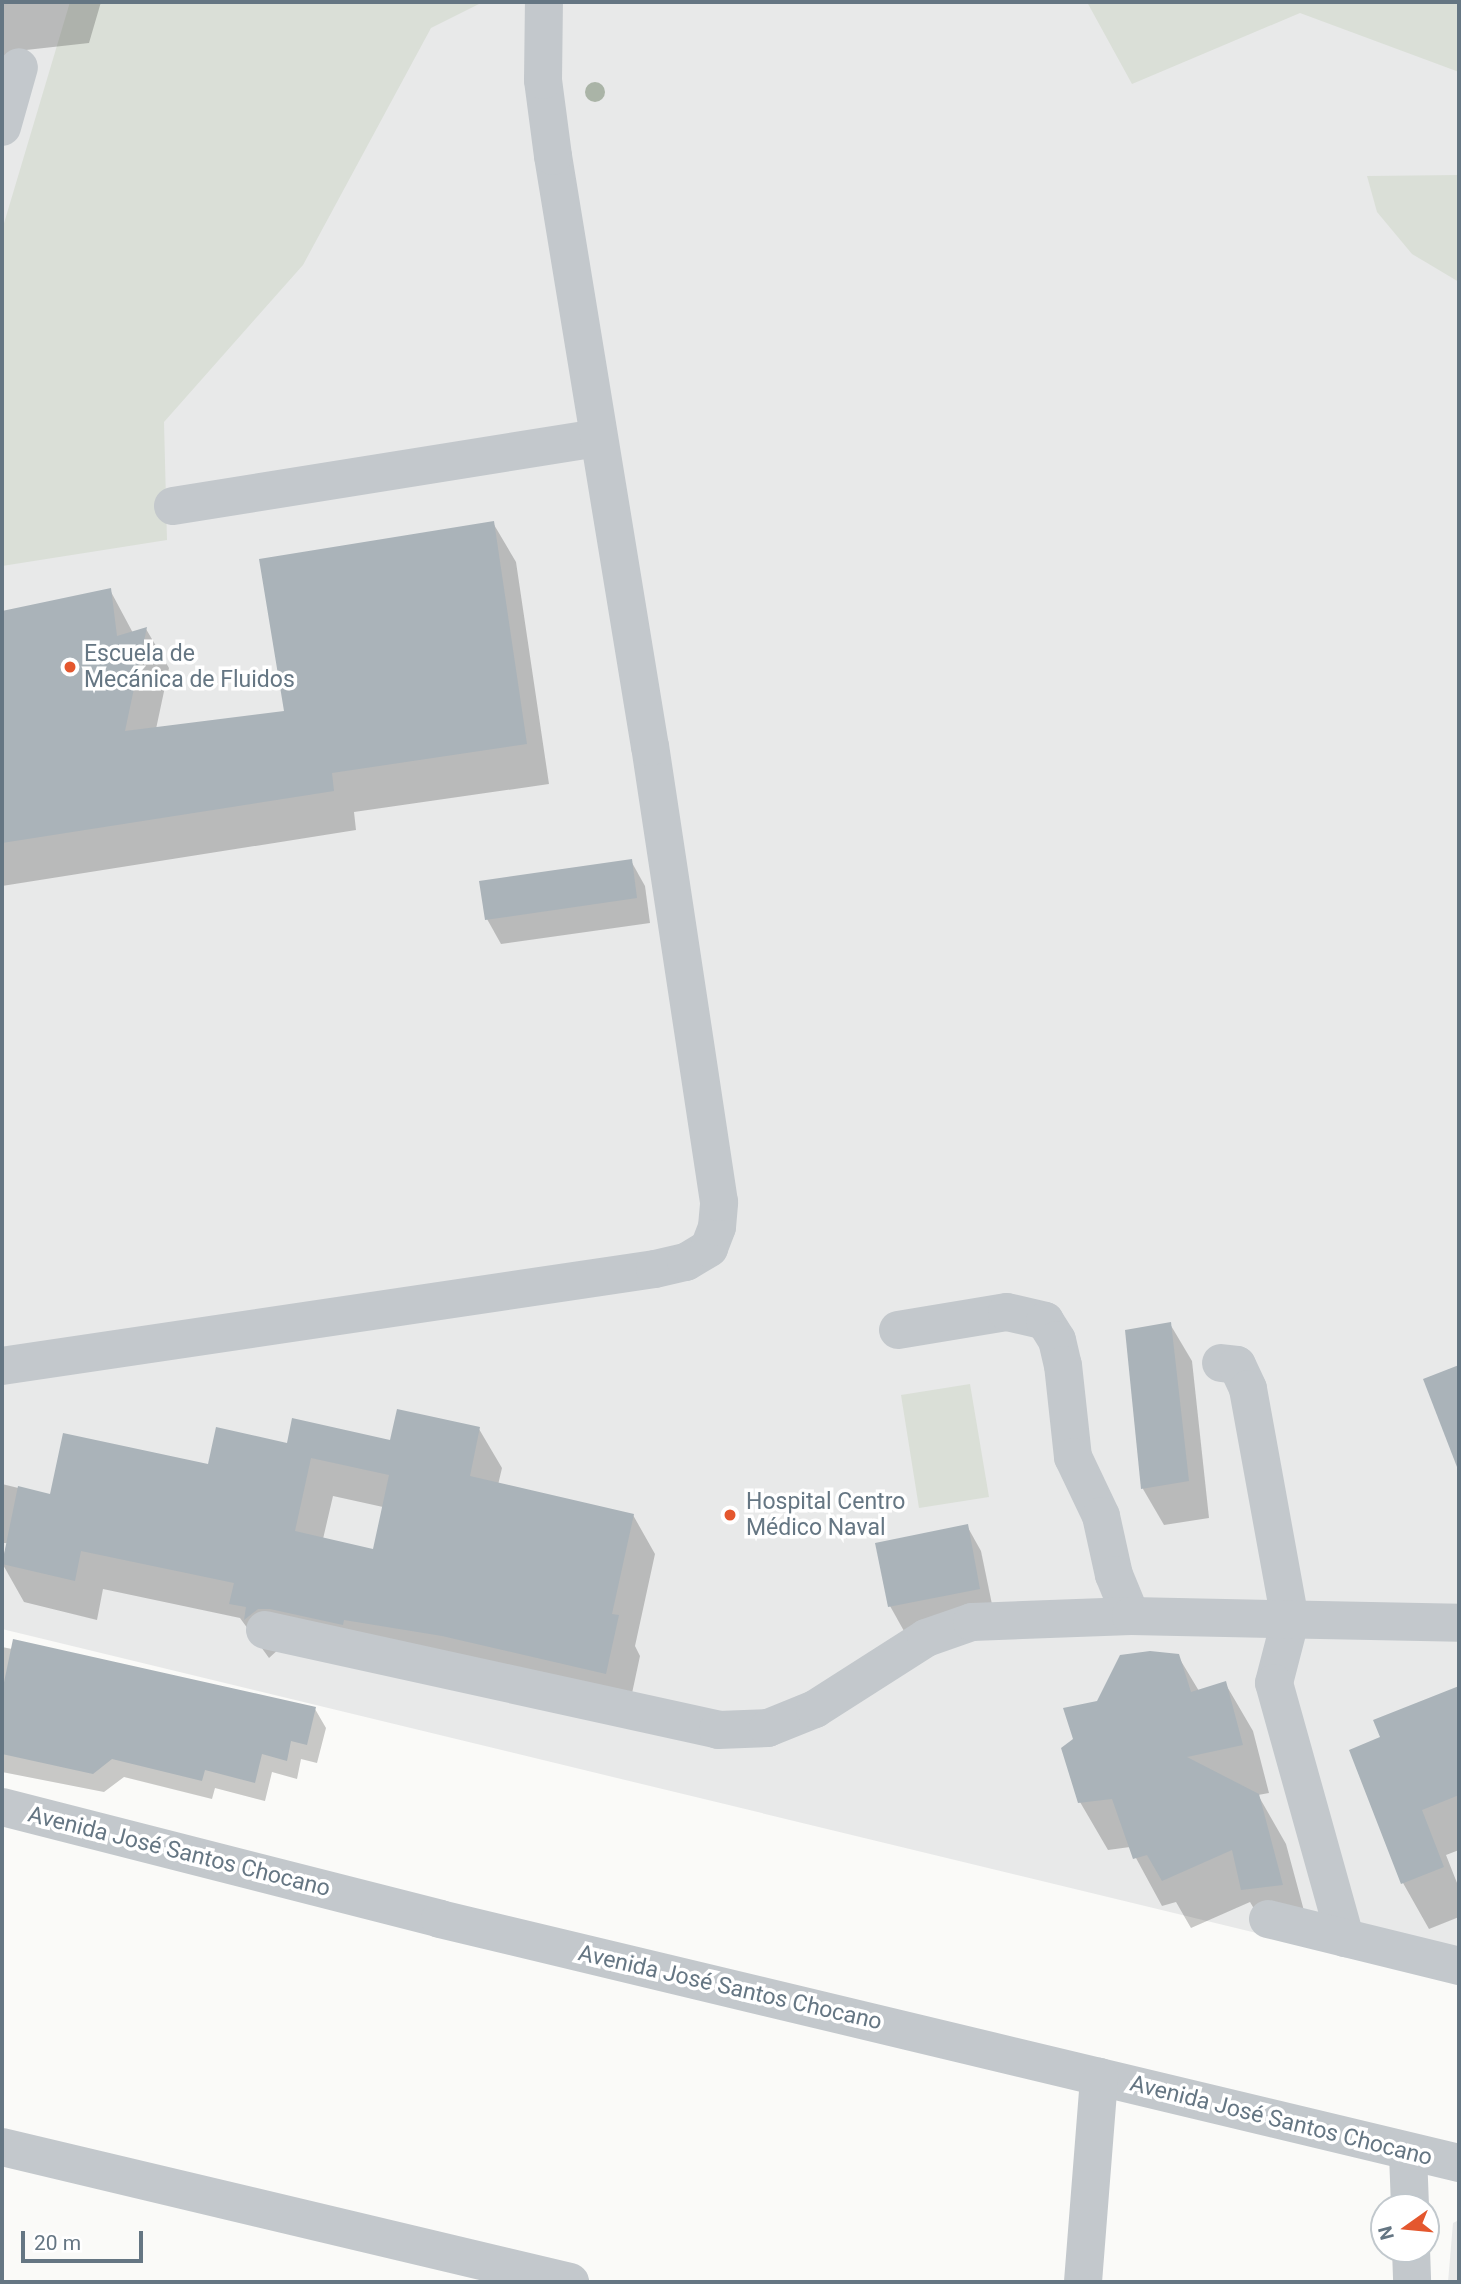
<!DOCTYPE html>
<meta charset="utf-8">
<style>
body{margin:0}
#map{position:relative;width:1461px;height:2284px;overflow:hidden;background:#fafaf8;font-family:Roboto,sans-serif}
div>[style]{position:absolute}
.built>*{inset:0;background:#e8e9e9}
.green>*{inset:0;background:#dadfd7}
.shadow>*{inset:0;background:#0003}
.building>*{inset:0;background:#aab3b9}
.minor>*{height:38px;margin:-19px;padding:0 19px;transform-origin:19px;border-radius:19px;background:#c3c8cc}
.trees>*{width:20px;height:20px;margin:-10px;border-radius:50%;background:#aab4a7}
.dots>*{width:19px;height:19px;translate:-50% -50%;box-sizing:border-box;border:4px solid #fff;border-radius:50%}
span{translate:-50% -50%;white-space:nowrap;text-align:center;line-height:1.15;-webkit-text-stroke:7px #fff;paint-order:stroke}
.poi-label{font-size:23px;color:#657683}
.left{translate:0 -50%;text-align:left}
.street-label{font-size:23px;color:#657683}
.frame{position:absolute;inset:0;border:4px solid #657683;pointer-events:none}
.north{position:absolute;left:1370px;top:2193px;width:70px;height:70px;box-sizing:border-box;background:#fff;border:2px solid #c1c8cd;border-radius:50%;rotate:255deg;font-size:19px;font-weight:700;line-height:28px;text-align:center;color:#657683}
.north::after{content:'';display:block;margin:auto;width:24px;height:32px;background:#e4572e;clip-path:polygon(50% 0,100% 100%,50% 72%,0 100%)}
.scale{position:absolute;left:21px;top:2231px;width:122px;height:32px;box-sizing:border-box;border:4px solid #657683;border-top:0;padding-left:9px;font-size:21px;line-height:24px;white-space:nowrap;color:#657683;-webkit-text-stroke:5px #fff;paint-order:stroke}
</style>
<div id="map">
<div class="built">
<div style="clip-path:polygon(2px 2px,1459px 2px,1459px 1982px,2px 1629px)"></div>
<div style="clip-path:polygon(1459px 2220px,1459px 2282px,1448px 2282px,1453px 2223px)"></div>
</div>
<div class="green">
<div style="clip-path:polygon(70px 2px,483px 2px,431px 28px,303px 265px,164px 422px,167px 540px,2px 566px,2px 230px)"></div>
<div style="clip-path:polygon(1087px 2px,1459px 2px,1459px 72px,1300px 13px,1132px 84px)"></div>
<div style="clip-path:polygon(1459px 175px,1459px 282px,1412px 254px,1377px 212px,1367px 176px)"></div>
<div style="clip-path:polygon(970px 1384px,989px 1497px,919px 1508px,901px 1395px)"></div>
</div>
<div class="shadow">
<div style="clip-path:polygon(2px 2px,101px 2px,89px 43px,26px 50px,2px 123px)"></div>
<div style="clip-path:polygon(493px 523px,516px 562px,549px 784px,354px 812px,356px 830px,2px 886px,2px 808px,14px 827px,2px 761px,2px 613px,110px 590px,133px 633px,146px 629px,169px 668px,156px 729px,286px 712px)"></div>
<div style="clip-path:polygon(631px 861px,645px 886px,650px 923px,501px 944px,487px 919px)"></div>
<div style="clip-path:polygon(1170px 1324px,1192px 1361px,1209px 1518px,1164px 1525px,1143px 1489px)"></div>
<div style="clip-path:polygon(evenodd,479px 1429px,502px 1468px,498px 1485px,633px 1515px,655px 1554px,635px 1646px,640px 1656px,628px 1712px,280px 1648px,269px 1658px,240px 1618px,103px 1589px,97px 1620px,24px 1602px,2px 1563px,7px 1543px,2px 1543px,2px 1484px,51px 1496px,209px 1466px,288px 1445px,391px 1442px,479px 1429px,333px 1496px,383px 1507px,374px 1551px,323px 1539px,333px 1496px)"></div>
<div style="clip-path:polygon(967px 1526px,981px 1551px,994px 1614px,904px 1631px,890px 1606px)"></div>
<div style="clip-path:polygon(2px 1647px,315px 1709px,326px 1728px,317px 1763px,301px 1759px,297px 1779px,272px 1772px,265px 1801px,215px 1788px,212px 1799px,124px 1777px,104px 1792px,2px 1772px)"></div>
<div style="clip-path:polygon(1178px 1656px,1199px 1691px,1225px 1683px,1253px 1731px,1269px 1793px,1258px 1795px,1286px 1844px,1310px 1933px,1271px 1937px,1250px 1902px,1191px 1928px,1176px 1902px,1162px 1906px,1130px 1847px,1108px 1850px,1080px 1802px,1075px 1739px,1098px 1702px)"></div>
<div style="clip-path:polygon(1459px 1688px,1459px 1850px,1446px 1855px,1459px 1888px,1459px 1917px,1429px 1929px,1403px 1883px,1382px 1738px,1376px 1721px)"></div>
</div>
<div class="building">
<div style="clip-path:polygon(494px 521px,527px 744px,332px 773px,334px 791px,2px 843px,2px 611px,111px 588px,117px 636px,147px 627px,125px 731px,284px 711px,259px 559px)"></div>
<div style="clip-path:polygon(632px 859px,637px 898px,485px 920px,479px 881px)"></div>
<div style="clip-path:polygon(1171px 1322px,1189px 1481px,1141px 1489px,1125px 1330px)"></div>
<div style="clip-path:polygon(1459px 1365px,1459px 1466px,1457px 1467px,1423px 1379px)"></div>
<div style="clip-path:polygon(evenodd,397px 1409px,480px 1427px,470px 1476px,634px 1514px,612px 1614px,619px 1615px,606px 1674px,442px 1636px,344px 1620px,343px 1625px,270px 1609px,258px 1609px,244px 1620px,246px 1607px,229px 1604px,234px 1583px,81px 1551px,75px 1581px,2px 1564px,18px 1486px,50px 1494px,63px 1433px,208px 1464px,216px 1427px,287px 1443px,292px 1418px,390px 1440px,397px 1409px,311px 1458px,389px 1475px,373px 1549px,295px 1531px,311px 1458px)"></div>
<div style="clip-path:polygon(968px 1524px,980px 1589px,888px 1607px,875px 1543px)"></div>
<div style="clip-path:polygon(13px 1639px,316px 1707px,307px 1745px,291px 1741px,287px 1761px,262px 1754px,255px 1783px,205px 1770px,202px 1781px,112px 1759px,93px 1774px,2px 1754px,2px 1692px)"></div>
<div style="clip-path:polygon(1150px 1651px,1179px 1654px,1191px 1692px,1226px 1681px,1243px 1745px,1187px 1757px,1259px 1794px,1283px 1885px,1241px 1890px,1232px 1850px,1162px 1881px,1147px 1855px,1133px 1859px,1112px 1799px,1078px 1803px,1061px 1748px,1073px 1739px,1063px 1708px,1097px 1701px,1120px 1655px)"></div>
<div style="clip-path:polygon(1459px 1686px,1459px 1795px,1422px 1810px,1444px 1867px,1401px 1884px,1349px 1750px,1380px 1737px,1373px 1720px)"></div>
</div>
<div class="minor">
<div style="left:2px;top:127px;width:62px;rotate:-74.2deg"></div>
<div style="left:173px;top:506px;width:430px;rotate:-9.1deg"></div>
<div style="left:898px;top:1330px;width:110px;rotate:-9.4deg"></div>
<div style="left:1007px;top:1312px;width:39px;rotate:13deg"></div>
<div style="left:1045px;top:1321px;width:22px;rotate:58deg"></div>
<div style="left:1057px;top:1340px;width:26px;rotate:77deg"></div>
<div style="left:1063px;top:1365px;width:93px;rotate:83.8deg"></div>
<div style="left:1073px;top:1457px;width:65px;rotate:64.6deg"></div>
<div style="left:1101px;top:1516px;width:60px;rotate:77.6deg"></div>
<div style="left:1114px;top:1575px;width:44px;rotate:67.5deg"></div>
<div style="left:1221px;top:1363px;width:16px;rotate:7deg"></div>
<div style="left:1237px;top:1365px;width:26px;rotate:65deg"></div>
<div style="left:1248px;top:1389px;width:236px;rotate:79.7deg"></div>
<div style="left:1290px;top:1621px;width:64px;rotate:104.5deg"></div>
<div style="left:1274px;top:1683px;width:265px;rotate:74.4deg"></div>
<div style="left:2px;top:1366px;width:660px;rotate:-8.45deg"></div>
<div style="left:655px;top:1269px;width:32px;rotate:-13deg"></div>
<div style="left:686px;top:1262px;width:27px;rotate:-31deg"></div>
<div style="left:709px;top:1248px;width:22px;rotate:-69deg"></div>
<div style="left:717px;top:1227px;width:25px;rotate:-85deg"></div>
<div style="left:719px;top:1202px;width:460px;rotate:-98.6deg"></div>
<div style="left:650px;top:747px;width:599px;rotate:-99.32deg"></div>
<div style="left:553px;top:156px;width:77px;rotate:-97.5deg"></div>
<div style="left:543px;top:80px;width:78px;rotate:-89.3deg"></div>
<div style="left:265px;top:1630px;width:464px;rotate:12.4deg"></div>
<div style="left:718px;top:1730px;width:50px;rotate:-2.3deg"></div>
<div style="left:768px;top:1728px;width:51px;rotate:-22deg"></div>
<div style="left:815px;top:1709px;width:132px;rotate:-32.6deg"></div>
<div style="left:926px;top:1638px;width:49px;rotate:-19.2deg"></div>
<div style="left:972px;top:1622px;width:159px;rotate:-2.2deg"></div>
<div style="left:1131px;top:1616px;width:328px;rotate:1.2deg"></div>
<div style="left:2px;top:1807px;width:452px;rotate:14.3deg"></div>
<div style="left:440px;top:1919px;width:1048px;rotate:13.47deg"></div>
<div style="left:1268px;top:1919px;width:197px;rotate:13.8deg"></div>
<div style="left:2px;top:2147px;width:584px;rotate:13.37deg"></div>
<div style="left:1408px;top:2154px;width:53px;rotate:87.8deg"></div>
<div style="left:1411px;top:2249px;width:33px;rotate:88deg"></div>
<div style="left:1083px;top:2282px;width:206px;rotate:-85.5deg"></div>
</div>
<div class="trees">
<div style="left:595px;top:92px"></div>
</div>
<div class="dots">
<div style="left:70px;top:667px;background:#e4572e"></div>
<div style="left:730px;top:1515px;background:#e4572e"></div>
</div>
<div class="poi-label">
<span class="left" style="left:84px;top:667px">Escuela de<br>Mecánica de Fluidos</span>
<span class="left" style="left:746px;top:1515px">Hospital Centro<br>Médico Naval</span>
</div>
<div class="street-label">
<span style="left:179px;top:1852px;rotate:14deg">Avenida José Santos Chocano</span>
<span style="left:730px;top:1988px;rotate:13deg">Avenida José Santos Chocano</span>
<span style="left:1281px;top:2121px;rotate:14deg">Avenida José Santos Chocano</span>
</div>
<div class="frame"></div>
<div class="north">N</div>
<div class="scale">20 m</div>
</div>
